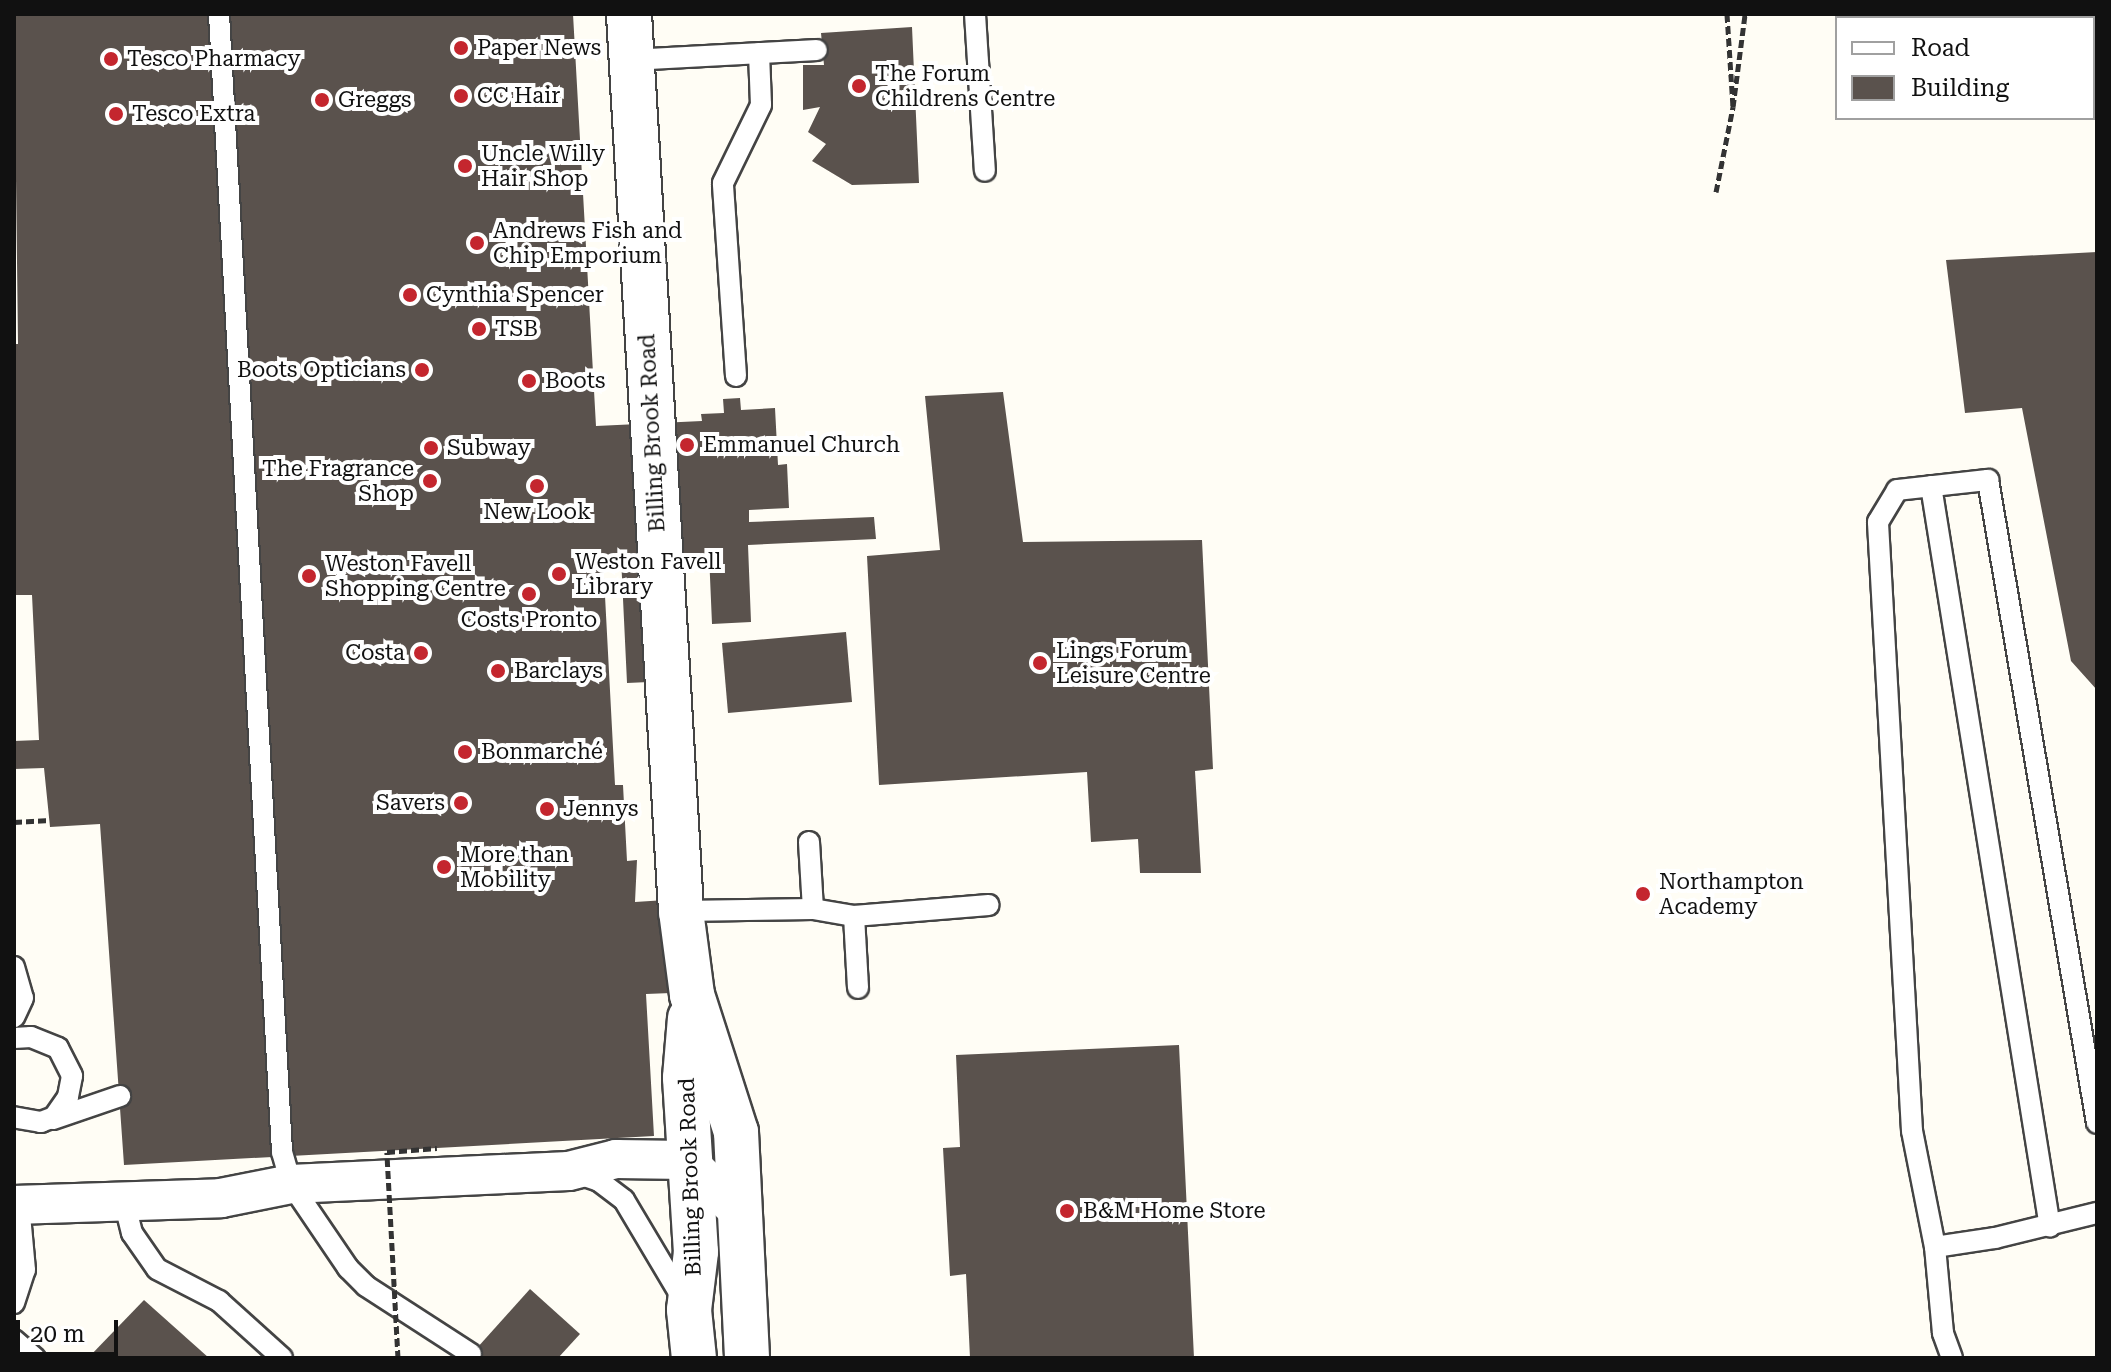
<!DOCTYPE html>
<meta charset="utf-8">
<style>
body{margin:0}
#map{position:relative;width:2111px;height:1372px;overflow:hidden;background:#fffdf5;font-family:"Roboto Serif",serif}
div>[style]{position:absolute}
.building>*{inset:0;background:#5a524d}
.path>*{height:5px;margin-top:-2.5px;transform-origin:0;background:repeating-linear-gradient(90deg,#333 0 8px,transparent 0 12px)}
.roads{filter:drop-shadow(2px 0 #444) drop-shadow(-2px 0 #444) drop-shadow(0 2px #444) drop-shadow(0 -2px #444)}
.service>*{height:20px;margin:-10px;padding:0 10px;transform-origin:10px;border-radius:10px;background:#fff}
.minor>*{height:38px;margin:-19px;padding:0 19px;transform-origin:19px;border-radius:19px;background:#fff}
.tertiary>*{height:44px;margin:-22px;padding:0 22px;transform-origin:22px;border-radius:22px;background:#fff}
.path-bridge>*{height:5px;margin-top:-2.5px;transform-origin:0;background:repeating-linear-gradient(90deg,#333 0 8px,transparent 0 12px)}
.dots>*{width:22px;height:22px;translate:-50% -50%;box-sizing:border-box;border:4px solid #fff;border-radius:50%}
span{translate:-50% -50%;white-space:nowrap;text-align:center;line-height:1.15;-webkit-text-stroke:8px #fff;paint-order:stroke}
.poi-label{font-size:22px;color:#111}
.left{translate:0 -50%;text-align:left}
.right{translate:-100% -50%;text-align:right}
.street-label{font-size:22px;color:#111}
.frame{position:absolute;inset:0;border:16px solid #111;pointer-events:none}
.legend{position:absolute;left:1835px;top:16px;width:260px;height:104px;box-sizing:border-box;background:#fff;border:2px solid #a0a0a0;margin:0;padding:10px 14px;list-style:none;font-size:24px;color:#111}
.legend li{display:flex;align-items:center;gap:16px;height:40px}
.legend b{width:40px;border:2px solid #a0a0a0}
.scale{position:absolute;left:16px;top:1320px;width:102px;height:36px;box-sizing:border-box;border:4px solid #111;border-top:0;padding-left:10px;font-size:24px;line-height:28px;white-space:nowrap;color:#111;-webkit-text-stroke:6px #fff;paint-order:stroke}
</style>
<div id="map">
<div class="building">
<div style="clip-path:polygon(14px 14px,573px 14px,596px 426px,702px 421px,701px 414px,724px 413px,723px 399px,740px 398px,741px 410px,775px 408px,778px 465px,787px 464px,789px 508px,749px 510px,749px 522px,874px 517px,876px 539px,748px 545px,751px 622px,712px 624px,709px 554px,643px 557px,649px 682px,627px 683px,621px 557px,603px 558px,615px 785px,623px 785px,627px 861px,637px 860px,635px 902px,666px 900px,671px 993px,646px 994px,654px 1136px,124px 1165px,100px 824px,50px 827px,44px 768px,14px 769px,14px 741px,39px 740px,32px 595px,14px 595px,14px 344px,18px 344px)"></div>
<div style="clip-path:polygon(912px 27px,919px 183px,852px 185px,812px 161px,826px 144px,808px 132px,820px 107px,803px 110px,803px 65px,824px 65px,821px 33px)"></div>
<div style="clip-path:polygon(2097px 252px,2097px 690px,2071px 661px,2022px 408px,1965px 413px,1946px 260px)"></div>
<div style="clip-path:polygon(1003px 392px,1023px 542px,1202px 540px,1213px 769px,1195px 771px,1201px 873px,1140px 873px,1138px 839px,1091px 842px,1087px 772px,879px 785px,867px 556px,940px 550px,925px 396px)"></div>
<div style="clip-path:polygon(846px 632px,852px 702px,728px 713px,722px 643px)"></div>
<div style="clip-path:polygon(1179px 1045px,1194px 1358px,970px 1358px,966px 1274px,950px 1276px,943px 1148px,960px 1147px,956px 1055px)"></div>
<div style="clip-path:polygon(530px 1289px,580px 1334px,558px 1358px,468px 1358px)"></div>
<div style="clip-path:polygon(144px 1300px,209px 1358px,88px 1358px)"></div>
</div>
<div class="path">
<div style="left:1727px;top:14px;width:93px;rotate:86.3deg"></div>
<div style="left:1733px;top:107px;width:94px;rotate:-82.6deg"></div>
<div style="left:1716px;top:192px;width:87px;rotate:-78.7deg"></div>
<div style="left:14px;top:822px;width:36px;rotate:-3deg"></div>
</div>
<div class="roads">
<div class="service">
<div style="left:219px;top:14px;width:1140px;rotate:86.83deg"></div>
<div style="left:282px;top:1152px;width:33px;rotate:74deg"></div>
<div style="left:291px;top:1184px;width:102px;rotate:55.8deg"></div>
<div style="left:348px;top:1268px;width:25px;rotate:45deg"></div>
<div style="left:366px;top:1286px;width:125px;rotate:32.9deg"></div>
<div style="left:975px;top:14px;width:157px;rotate:86.4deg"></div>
<div style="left:631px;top:60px;width:186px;rotate:-3.1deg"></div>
<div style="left:736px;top:376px;width:193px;rotate:-93.9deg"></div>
<div style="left:723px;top:183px;width:87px;rotate:-64deg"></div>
<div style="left:761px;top:105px;width:52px;rotate:-92.2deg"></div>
<div style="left:1931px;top:486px;width:750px;rotate:80.88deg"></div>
<div style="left:809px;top:842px;width:67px;rotate:86.6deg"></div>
<div style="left:681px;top:911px;width:132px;rotate:-0.9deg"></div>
<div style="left:813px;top:909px;width:42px;rotate:9.7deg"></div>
<div style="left:854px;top:916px;width:135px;rotate:-4.7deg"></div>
<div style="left:854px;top:916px;width:72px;rotate:86.8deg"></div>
<div style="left:14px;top:967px;width:32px;rotate:74deg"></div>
<div style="left:23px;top:998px;width:21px;rotate:115deg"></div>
<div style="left:14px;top:1038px;width:17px;rotate:-3deg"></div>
<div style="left:31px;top:1037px;width:29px;rotate:22deg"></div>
<div style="left:58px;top:1048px;width:31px;rotate:63deg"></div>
<div style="left:72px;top:1076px;width:21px;rotate:101deg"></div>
<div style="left:68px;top:1097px;width:24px;rotate:125deg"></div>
<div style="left:54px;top:1117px;width:14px;rotate:159deg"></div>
<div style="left:41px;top:1122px;width:27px;rotate:-170deg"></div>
<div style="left:53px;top:1119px;width:71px;rotate:-18.9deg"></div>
<div style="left:576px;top:1173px;width:24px;rotate:19deg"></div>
<div style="left:599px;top:1181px;width:31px;rotate:37deg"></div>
<div style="left:624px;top:1200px;width:115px;rotate:59.2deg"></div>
<div style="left:124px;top:1201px;width:33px;rotate:76deg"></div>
<div style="left:132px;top:1233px;width:44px;rotate:55.2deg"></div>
<div style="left:157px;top:1269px;width:70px;rotate:27.3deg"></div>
<div style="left:219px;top:1301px;width:85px;rotate:42.1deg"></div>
<div style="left:1935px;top:1247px;width:61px;rotate:-8.5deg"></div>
<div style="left:1995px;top:1238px;width:105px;rotate:-13.8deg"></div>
<div style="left:14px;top:1303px;width:35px;rotate:-72deg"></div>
<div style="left:25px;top:1270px;width:66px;rotate:-95.2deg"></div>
<div style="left:14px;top:1340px;width:28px;rotate:41deg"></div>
<div style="left:1952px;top:1358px;width:27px;rotate:-110deg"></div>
<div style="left:1943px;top:1333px;width:86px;rotate:-95.3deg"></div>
<div style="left:1935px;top:1247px;width:118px;rotate:-101.2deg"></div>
<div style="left:1912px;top:1131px;width:610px;rotate:-93.2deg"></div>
<div style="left:1878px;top:522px;width:37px;rotate:-59deg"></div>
<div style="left:1897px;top:490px;width:92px;rotate:-6.3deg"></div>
<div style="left:1988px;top:480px;width:652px;rotate:80.38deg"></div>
</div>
<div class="minor">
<div style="left:14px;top:1205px;width:207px;rotate:-1.9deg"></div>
<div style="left:221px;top:1198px;width:71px;rotate:-11.3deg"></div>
<div style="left:291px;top:1184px;width:278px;rotate:-2.7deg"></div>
<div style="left:569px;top:1171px;width:49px;rotate:-14.3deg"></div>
<div style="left:616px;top:1159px;width:70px;rotate:0.8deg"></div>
<div style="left:686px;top:1160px;width:76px;rotate:44.5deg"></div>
</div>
<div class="tertiary">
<div style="left:629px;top:14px;width:899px;rotate:86.68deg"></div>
<div style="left:681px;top:911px;width:85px;rotate:82.5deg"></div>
<div style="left:692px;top:995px;width:144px;rotate:72.2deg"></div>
<div style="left:736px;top:1132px;width:226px;rotate:87.2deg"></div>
<div style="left:690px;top:1018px;width:60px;rotate:94.8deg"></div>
<div style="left:685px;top:1078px;width:174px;rotate:86.4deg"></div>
<div style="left:696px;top:1252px;width:58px;rotate:96.9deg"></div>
<div style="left:689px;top:1310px;width:48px;rotate:84.1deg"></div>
</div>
</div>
<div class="path-bridge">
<div style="left:398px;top:1358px;width:206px;rotate:-93.1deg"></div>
<div style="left:387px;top:1152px;width:50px;rotate:-4.6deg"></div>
</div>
<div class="dots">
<div style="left:461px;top:48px;background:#c4262e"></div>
<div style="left:111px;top:59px;background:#c4262e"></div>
<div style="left:859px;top:86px;background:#c4262e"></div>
<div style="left:461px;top:96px;background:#c4262e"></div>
<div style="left:322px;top:100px;background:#c4262e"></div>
<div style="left:116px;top:114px;background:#c4262e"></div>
<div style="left:465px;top:166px;background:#c4262e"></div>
<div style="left:477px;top:243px;background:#c4262e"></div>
<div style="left:410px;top:295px;background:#c4262e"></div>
<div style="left:479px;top:329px;background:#c4262e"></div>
<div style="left:422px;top:370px;background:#c4262e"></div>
<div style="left:529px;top:381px;background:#c4262e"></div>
<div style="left:687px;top:445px;background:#c4262e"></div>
<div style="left:431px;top:448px;background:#c4262e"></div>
<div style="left:430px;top:481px;background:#c4262e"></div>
<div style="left:537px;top:486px;background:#c4262e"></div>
<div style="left:559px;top:574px;background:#c4262e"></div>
<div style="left:309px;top:576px;background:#c4262e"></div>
<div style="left:529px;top:594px;background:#c4262e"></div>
<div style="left:421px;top:653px;background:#c4262e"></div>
<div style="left:1040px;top:663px;background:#c4262e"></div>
<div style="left:498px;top:671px;background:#c4262e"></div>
<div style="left:465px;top:752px;background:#c4262e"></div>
<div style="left:461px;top:803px;background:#c4262e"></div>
<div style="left:547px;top:809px;background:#c4262e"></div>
<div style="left:444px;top:867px;background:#c4262e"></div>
<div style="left:1643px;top:894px;background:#c4262e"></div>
<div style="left:1067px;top:1211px;background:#c4262e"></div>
</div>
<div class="poi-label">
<span class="left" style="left:477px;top:48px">Paper News</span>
<span class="left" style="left:127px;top:59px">Tesco Pharmacy</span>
<span class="left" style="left:875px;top:86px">The Forum<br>Childrens Centre</span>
<span class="left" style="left:477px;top:96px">CC Hair</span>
<span class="left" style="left:338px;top:100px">Greggs</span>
<span class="left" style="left:132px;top:114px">Tesco Extra</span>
<span class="left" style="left:481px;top:166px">Uncle Willy<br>Hair Shop</span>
<span class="left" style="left:493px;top:243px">Andrews Fish and<br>Chip Emporium</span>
<span class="left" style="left:426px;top:295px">Cynthia Spencer</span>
<span class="left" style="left:495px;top:329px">TSB</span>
<span class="right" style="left:406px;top:370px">Boots Opticians</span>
<span class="left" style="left:545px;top:381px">Boots</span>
<span class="left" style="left:703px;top:445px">Emmanuel Church</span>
<span class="left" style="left:447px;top:448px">Subway</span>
<span class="right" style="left:414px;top:481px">The Fragrance<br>Shop</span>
<span style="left:537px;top:512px">New Look</span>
<span class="left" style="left:575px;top:574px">Weston Favell<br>Library</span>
<span class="left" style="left:325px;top:576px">Weston Favell<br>Shopping Centre</span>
<span style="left:529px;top:620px">Costs Pronto</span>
<span class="left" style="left:1056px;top:663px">Lings Forum<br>Leisure Centre</span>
<span class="right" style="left:405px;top:653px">Costa</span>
<span class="left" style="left:514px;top:671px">Barclays</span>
<span class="left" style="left:481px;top:752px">Bonmarché</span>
<span class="right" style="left:445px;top:803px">Savers</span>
<span class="left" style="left:563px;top:809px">Jennys</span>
<span class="left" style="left:460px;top:867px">More than<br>Mobility</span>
<span class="left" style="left:1659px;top:894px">Northampton<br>Academy</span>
<span class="left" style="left:1083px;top:1211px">B&amp;M Home Store</span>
</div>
<div class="street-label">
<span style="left:652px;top:433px;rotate:-93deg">Billing Brook Road</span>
<span style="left:690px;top:1177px;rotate:-92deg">Billing Brook Road</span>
</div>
<div class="frame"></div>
<ul class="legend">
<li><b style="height:10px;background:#fff"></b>Road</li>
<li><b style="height:22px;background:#5a524d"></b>Building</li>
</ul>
<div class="scale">20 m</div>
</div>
